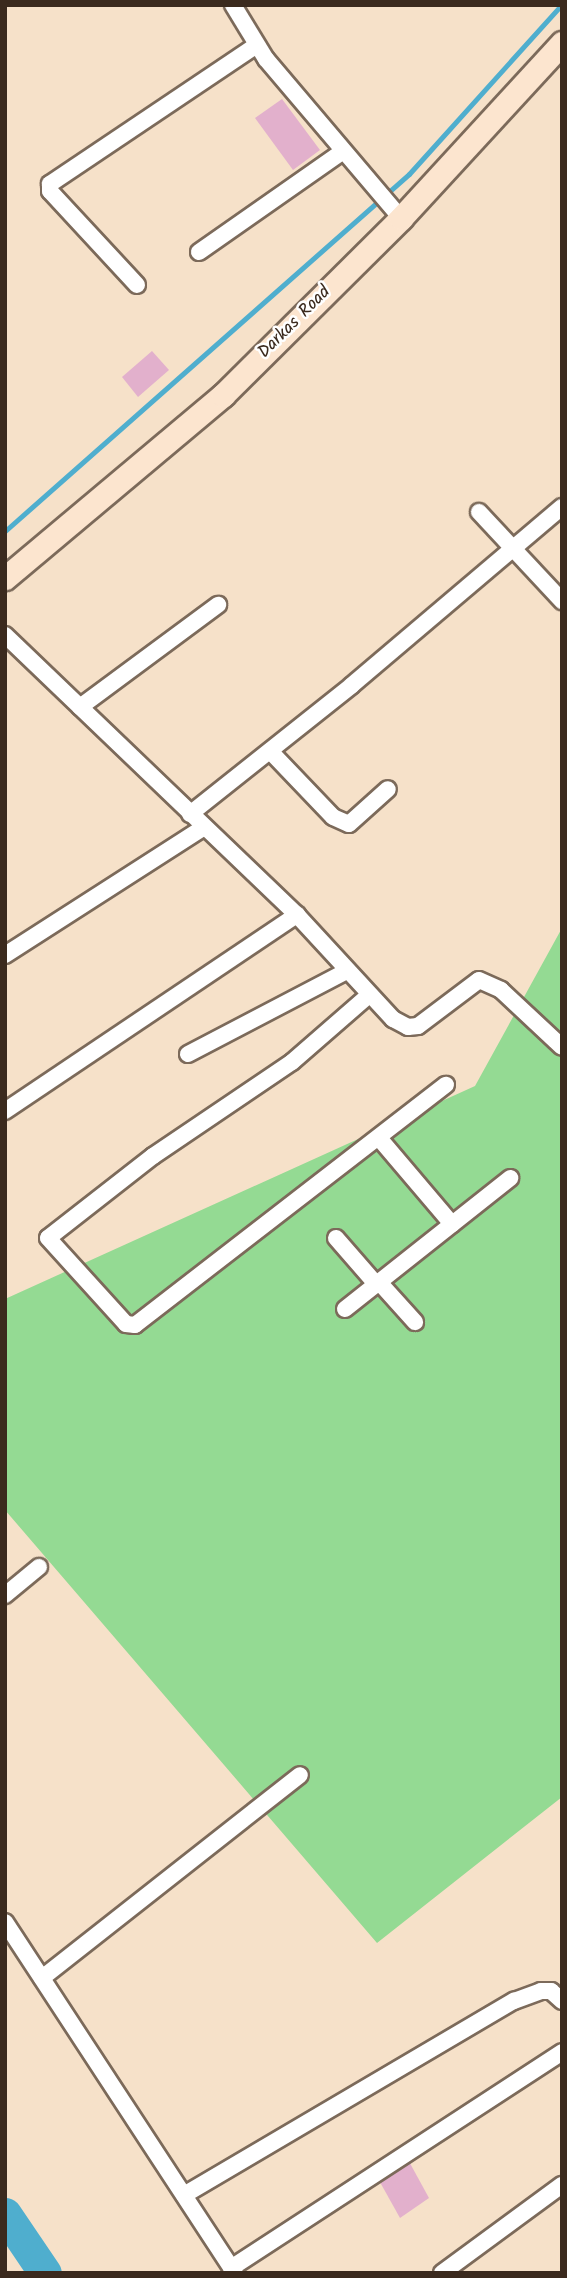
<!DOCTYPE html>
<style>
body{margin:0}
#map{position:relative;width:567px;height:2278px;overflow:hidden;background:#f6e1c9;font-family:Kalam,sans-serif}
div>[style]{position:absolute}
.green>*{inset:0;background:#94da93}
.stream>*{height:5px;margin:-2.5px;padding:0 2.5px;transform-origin:2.5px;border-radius:2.5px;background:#4faece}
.river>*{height:33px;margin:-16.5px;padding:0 16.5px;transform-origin:16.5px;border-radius:16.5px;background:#4faece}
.building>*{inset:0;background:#e2b0cc}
.roads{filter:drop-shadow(2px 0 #7c6a5a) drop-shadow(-2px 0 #7c6a5a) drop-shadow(0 2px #7c6a5a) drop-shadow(0 -2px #7c6a5a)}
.minor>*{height:16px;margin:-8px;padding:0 8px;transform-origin:8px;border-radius:8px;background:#fff}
.secondary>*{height:23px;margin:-11.5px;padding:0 11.5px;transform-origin:11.5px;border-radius:11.5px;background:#fce5cf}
span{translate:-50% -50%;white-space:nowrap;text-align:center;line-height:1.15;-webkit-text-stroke:5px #fff;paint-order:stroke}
.street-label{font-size:18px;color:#3b2a1e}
.frame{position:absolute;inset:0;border:7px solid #3b2a1e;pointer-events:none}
</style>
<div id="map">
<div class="green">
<div style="clip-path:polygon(562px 928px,562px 1797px,377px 1943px,5px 1510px,5px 1299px,475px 1086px)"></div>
</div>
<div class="stream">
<div style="left:5px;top:531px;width:539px;rotate:-41.47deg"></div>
<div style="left:409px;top:174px;width:227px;rotate:-48deg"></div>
</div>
<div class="river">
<div style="left:5px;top:2214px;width:71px;rotate:55.9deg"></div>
</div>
<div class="building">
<div style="clip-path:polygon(282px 99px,320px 150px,293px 170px,255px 118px)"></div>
<div style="clip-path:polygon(152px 351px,169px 370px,138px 397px,122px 377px)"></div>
<div style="clip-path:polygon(406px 2156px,429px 2198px,400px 2218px,376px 2175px)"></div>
</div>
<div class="roads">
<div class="minor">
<div style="left:233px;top:5px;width:63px;rotate:58.6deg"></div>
<div style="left:266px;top:59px;width:209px;rotate:49.7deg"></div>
<div style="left:199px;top:252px;width:174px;rotate:-35deg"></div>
<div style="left:137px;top:285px;width:128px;rotate:-132.8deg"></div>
<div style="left:50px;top:191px;width:7px;rotate:-90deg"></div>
<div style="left:50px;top:184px;width:249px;rotate:-33.9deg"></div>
<div style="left:479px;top:512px;width:122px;rotate:47deg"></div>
<div style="left:5px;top:635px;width:405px;rotate:43.8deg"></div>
<div style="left:297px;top:915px;width:142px;rotate:47.3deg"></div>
<div style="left:393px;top:1019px;width:17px;rotate:28deg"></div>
<div style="left:408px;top:1027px;width:10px;rotate:-6deg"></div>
<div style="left:418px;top:1026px;width:76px;rotate:-37deg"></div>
<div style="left:479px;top:980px;width:24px;rotate:24deg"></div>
<div style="left:501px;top:990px;width:83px;rotate:43.1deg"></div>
<div style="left:80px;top:707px;width:172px;rotate:-36.5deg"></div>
<div style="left:270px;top:751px;width:91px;rotate:46.3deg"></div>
<div style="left:333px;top:817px;width:17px;rotate:24deg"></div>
<div style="left:349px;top:824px;width:52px;rotate:-41.9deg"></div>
<div style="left:190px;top:814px;width:207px;rotate:-38.5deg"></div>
<div style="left:352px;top:685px;width:275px;rotate:-40.3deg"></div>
<div style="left:5px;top:955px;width:235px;rotate:-32.7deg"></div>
<div style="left:369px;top:995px;width:102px;rotate:139deg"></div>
<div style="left:292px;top:1062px;width:168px;rotate:145.9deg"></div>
<div style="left:153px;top:1156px;width:133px;rotate:142deg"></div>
<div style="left:48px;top:1238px;width:116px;rotate:47.8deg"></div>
<div style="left:126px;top:1324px;width:9px;rotate:6deg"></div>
<div style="left:135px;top:1325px;width:393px;rotate:-37.7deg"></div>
<div style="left:188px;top:1054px;width:177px;rotate:-27.6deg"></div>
<div style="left:5px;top:1111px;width:352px;rotate:-33.9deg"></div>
<div style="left:379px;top:1138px;width:113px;rotate:49.7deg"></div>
<div style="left:336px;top:1238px;width:61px;rotate:49deg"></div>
<div style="left:379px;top:1282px;width:54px;rotate:48deg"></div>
<div style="left:345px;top:1309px;width:211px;rotate:-38.4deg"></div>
<div style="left:5px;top:1595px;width:44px;rotate:-39.5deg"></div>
<div style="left:5px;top:1922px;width:420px;rotate:56.8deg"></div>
<div style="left:42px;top:1978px;width:328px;rotate:-38.2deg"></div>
<div style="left:184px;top:2195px;width:383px;rotate:-30.5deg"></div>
<div style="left:514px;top:2001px;width:29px;rotate:-20deg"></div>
<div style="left:541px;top:1991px;width:10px"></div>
<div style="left:551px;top:1991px;width:15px;rotate:42deg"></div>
<div style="left:231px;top:2268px;width:395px;rotate:-33.1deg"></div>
<div style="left:442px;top:2273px;width:149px;rotate:-36.3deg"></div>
</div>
<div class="secondary">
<div style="left:5px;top:578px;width:285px;rotate:-40deg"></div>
<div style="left:223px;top:395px;width:251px;rotate:-44.8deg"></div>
<div style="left:401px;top:218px;width:238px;rotate:-47.4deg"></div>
</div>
</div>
<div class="street-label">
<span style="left:295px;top:323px;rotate:-45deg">Darkas Road</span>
</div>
<div class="frame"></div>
</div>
